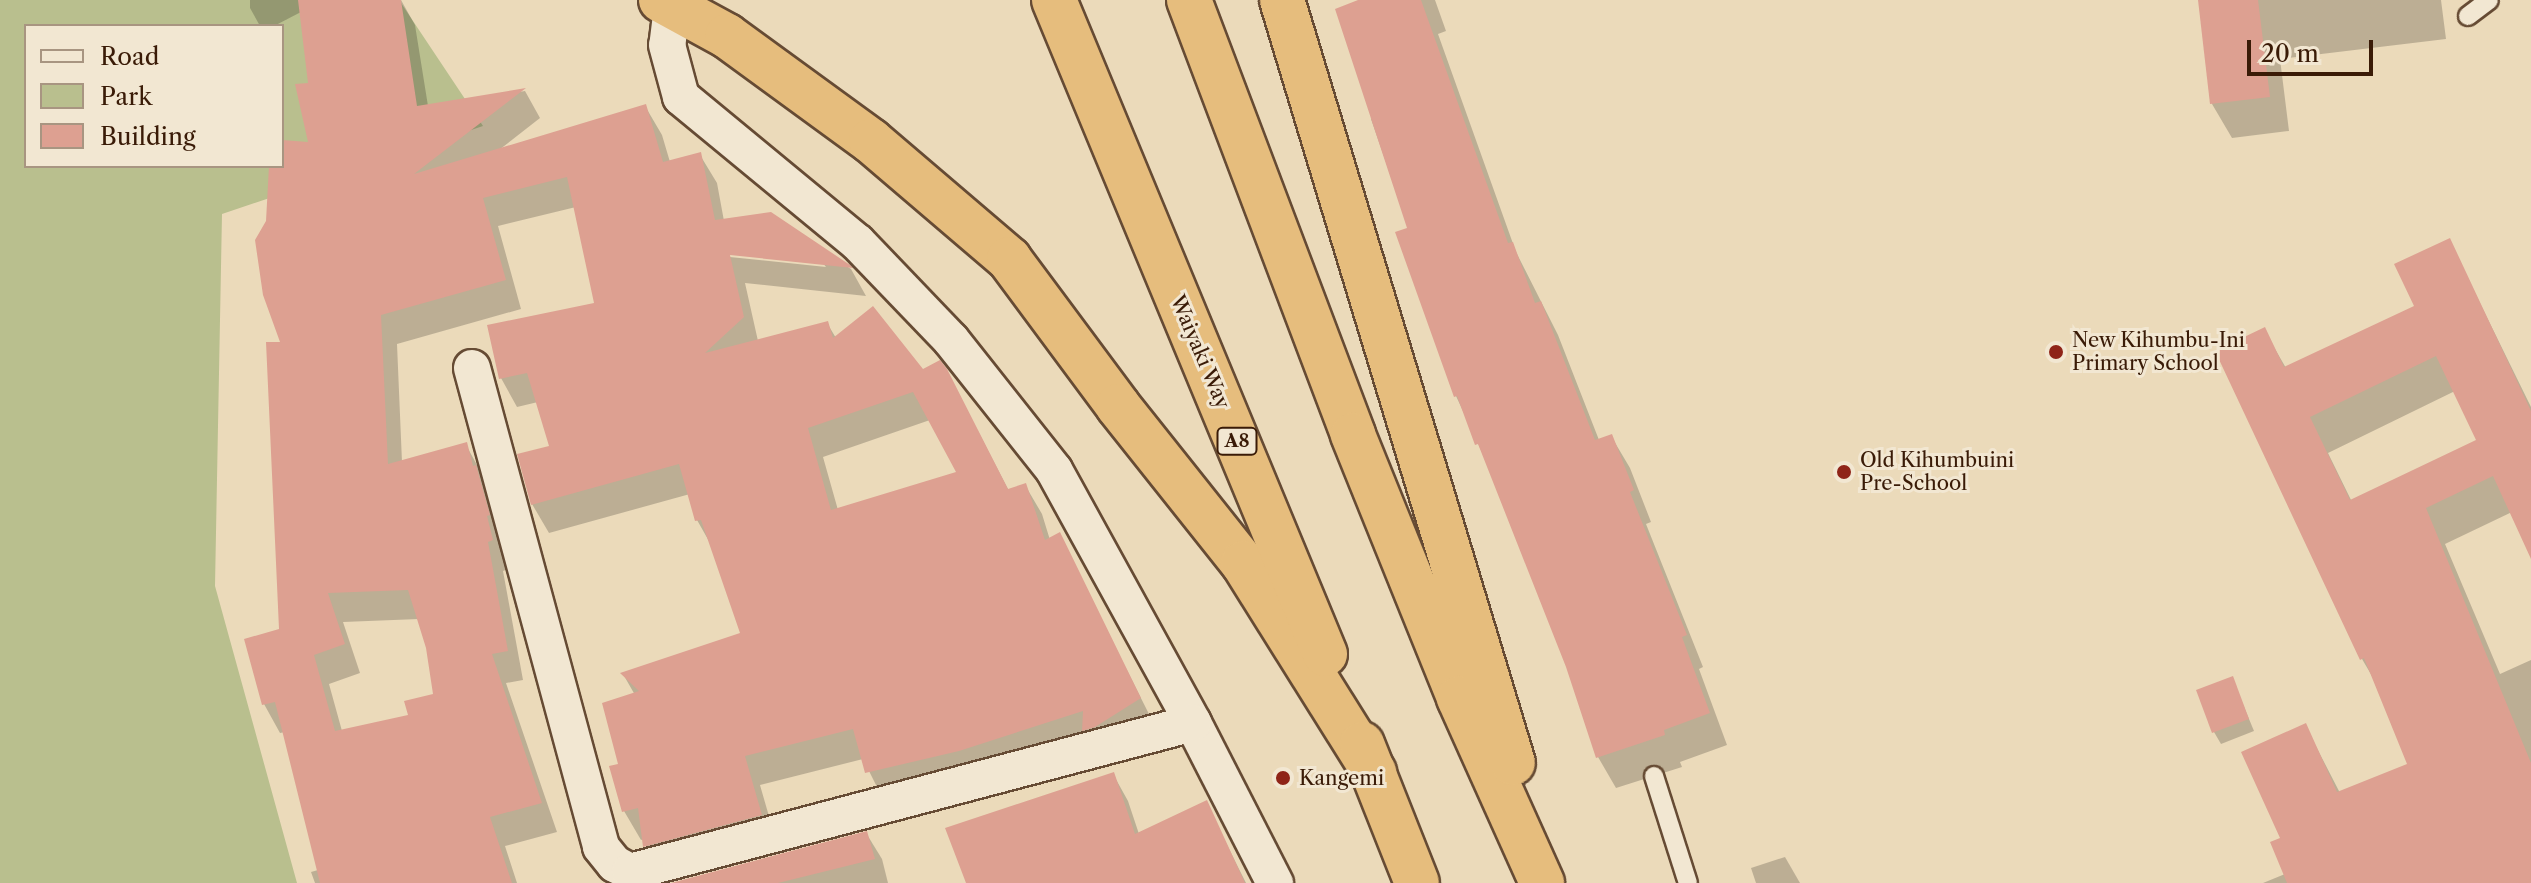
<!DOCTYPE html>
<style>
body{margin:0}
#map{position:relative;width:2531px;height:883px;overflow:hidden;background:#ebdaba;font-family:"Libre Caslon Text",serif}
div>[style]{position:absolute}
.green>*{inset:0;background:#b9bf8e}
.shadow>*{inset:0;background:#0003}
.building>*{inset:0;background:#dda091}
.roads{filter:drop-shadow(2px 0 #664b34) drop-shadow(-2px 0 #664b34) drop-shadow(0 2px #664b34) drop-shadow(0 -2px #664b34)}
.service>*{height:18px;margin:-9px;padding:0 9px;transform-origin:9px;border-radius:9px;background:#f2e7d2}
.minor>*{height:36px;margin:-18px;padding:0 18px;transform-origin:18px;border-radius:18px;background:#f2e7d2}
.trunk>*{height:44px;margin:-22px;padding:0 22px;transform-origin:22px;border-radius:22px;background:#e6bd7d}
.dots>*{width:22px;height:22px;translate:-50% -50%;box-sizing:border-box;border:4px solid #f2e7d2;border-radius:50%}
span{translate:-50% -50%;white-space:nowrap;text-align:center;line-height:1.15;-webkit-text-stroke:6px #f2e7d2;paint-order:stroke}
.shield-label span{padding:2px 6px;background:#f2e7d2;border:2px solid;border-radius:6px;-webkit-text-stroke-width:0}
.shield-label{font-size:18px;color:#3a1b07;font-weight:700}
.poi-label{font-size:20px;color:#3a1b07}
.left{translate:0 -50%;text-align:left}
.street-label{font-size:20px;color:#3a1b07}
.legend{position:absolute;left:24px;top:24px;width:260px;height:144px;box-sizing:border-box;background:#f2e7d2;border:2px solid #a89581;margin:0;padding:10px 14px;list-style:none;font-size:24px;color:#3a1b07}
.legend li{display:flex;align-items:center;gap:16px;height:40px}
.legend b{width:40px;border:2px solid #a89581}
.scale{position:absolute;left:2247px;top:40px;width:126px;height:36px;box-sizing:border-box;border:4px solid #3a1b07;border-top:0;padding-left:10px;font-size:24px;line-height:28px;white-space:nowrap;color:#3a1b07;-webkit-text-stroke:6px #f2e7d2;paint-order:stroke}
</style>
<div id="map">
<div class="green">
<div style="clip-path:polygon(evenodd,0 0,399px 0,483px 126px,222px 214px,215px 586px,297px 883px,0 883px,0 0,26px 26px,282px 26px,282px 166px,26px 166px,26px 26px)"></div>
</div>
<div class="shadow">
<div style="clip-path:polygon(evenodd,250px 0,401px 0,415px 25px,428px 106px,525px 91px,540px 118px,499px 150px,645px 106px,662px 135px,670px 162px,700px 155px,717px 183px,724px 221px,771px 214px,851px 269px,866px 296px,745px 283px,758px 341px,827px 323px,836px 338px,922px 372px,946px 370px,1009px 491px,1025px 485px,1042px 514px,1050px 540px,1059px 535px,1156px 728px,884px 801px,863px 759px,760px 785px,777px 844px,661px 875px,644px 839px,641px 840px,624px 811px,620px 765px,635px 695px,623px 674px,743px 635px,714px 550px,697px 520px,690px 494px,549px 533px,532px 504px,552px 447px,538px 402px,517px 407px,501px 378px,596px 305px,576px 207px,498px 226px,521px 309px,397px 344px,402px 462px,466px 445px,482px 474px,508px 569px,503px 571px,523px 680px,506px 683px,557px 832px,505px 846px,517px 883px,315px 883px,311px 872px,318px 870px,285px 732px,280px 733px,264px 704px,281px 631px,283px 343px,268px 222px,271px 166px,282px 166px,282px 142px,310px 144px,310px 85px,301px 12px,274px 26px,260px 26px,250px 8px,250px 0,720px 252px,822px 262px,826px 267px,720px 256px,720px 252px,250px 0,930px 420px,959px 473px,838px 510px,823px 457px,930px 420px,250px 0,419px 619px,428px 647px,435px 696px,411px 717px,342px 731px,329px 684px,360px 673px,343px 622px,419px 619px)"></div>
<div style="clip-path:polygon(1364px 0,1435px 0,1446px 31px,1438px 34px,1516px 252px,1558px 335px,1599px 440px,1611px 436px,1630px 468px,1651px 522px,1646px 524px,1703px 667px,1699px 669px,1727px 745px,1680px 762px,1682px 767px,1616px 788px,1598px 757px,1568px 666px,1488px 465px,1456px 396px,1409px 229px,1371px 119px,1375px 118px)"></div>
<div style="clip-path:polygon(2200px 0,2441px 0,2446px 39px,2280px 59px,2289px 131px,2232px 138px,2212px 104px)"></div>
<div style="clip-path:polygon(evenodd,2449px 240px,2531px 407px,2531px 546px,2512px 512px,2445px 544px,2500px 674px,2531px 660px,2531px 883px,2263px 883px,2285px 874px,2305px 725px,2340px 793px,2410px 765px,2379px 688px,2362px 659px,2264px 330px,2286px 368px,2417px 307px,2449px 240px,2455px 391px,2479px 440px,2352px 502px,2328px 453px,2455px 391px)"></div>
<div style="clip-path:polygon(2232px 678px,2254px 731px,2221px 744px,2214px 732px)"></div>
<div style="clip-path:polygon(1113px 774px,1128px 801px,1139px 834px,1206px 803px,1246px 883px,969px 883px)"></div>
<div style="clip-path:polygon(866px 833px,882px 859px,888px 883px,678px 883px)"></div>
<div style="clip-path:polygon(1785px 857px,1800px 883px,1756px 883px,1751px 868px)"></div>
</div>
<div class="building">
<div style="clip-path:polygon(evenodd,298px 0,401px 0,417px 106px,526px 88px,414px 174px,646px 104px,663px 162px,701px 152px,715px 220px,771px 212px,850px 265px,853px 268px,730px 255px,744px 317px,705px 353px,828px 321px,833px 338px,873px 306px,923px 369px,940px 360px,947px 369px,1008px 489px,1026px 483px,1045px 540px,1060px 532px,1141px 698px,1095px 727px,1082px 731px,1083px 711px,959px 751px,865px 773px,853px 729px,745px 756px,762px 815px,643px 847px,638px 808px,622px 812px,609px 766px,618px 764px,602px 703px,639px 691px,620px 673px,740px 633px,701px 520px,695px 521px,679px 464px,531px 505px,517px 454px,549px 446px,527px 373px,499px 379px,487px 325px,594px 303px,567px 177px,483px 198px,506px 280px,381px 315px,388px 464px,467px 442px,473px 466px,476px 465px,490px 515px,487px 516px,493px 540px,488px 542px,508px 651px,492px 654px,542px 803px,490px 817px,512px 883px,320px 883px,275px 702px,262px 705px,244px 639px,279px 629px,266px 342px,280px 342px,263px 295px,255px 240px,266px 221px,269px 166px,282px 166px,282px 140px,308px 142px,295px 84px,308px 83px,298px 0,913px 392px,956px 472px,831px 510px,808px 428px,913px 392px,298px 0,408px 590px,426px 648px,433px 694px,404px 701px,408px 715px,335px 731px,314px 655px,345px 644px,328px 593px,408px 590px)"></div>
<div style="clip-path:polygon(1358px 0,1421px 0,1508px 243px,1513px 242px,1535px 303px,1541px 301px,1595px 440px,1612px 434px,1634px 490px,1630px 492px,1687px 635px,1682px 637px,1710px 713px,1664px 730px,1665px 735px,1596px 758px,1566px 667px,1478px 444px,1475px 445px,1457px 396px,1454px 397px,1395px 232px,1407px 228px,1335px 9px)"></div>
<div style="clip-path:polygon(2198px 0,2258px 0,2270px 97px,2210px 104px)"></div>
<div style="clip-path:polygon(evenodd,2450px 238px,2531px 411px,2531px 559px,2493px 476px,2426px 508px,2531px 763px,2531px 883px,2287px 883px,2270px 842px,2280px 838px,2241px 752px,2306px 723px,2337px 792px,2407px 764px,2364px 658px,2360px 660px,2215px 351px,2265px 327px,2284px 367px,2414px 306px,2394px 264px,2450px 238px,2436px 356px,2476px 440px,2350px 500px,2310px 417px,2436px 356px)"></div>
<div style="clip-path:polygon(2233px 676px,2249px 719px,2212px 733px,2196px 690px)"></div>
<div style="clip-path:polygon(1114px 772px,1135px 834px,1207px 800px,1245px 883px,966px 883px,945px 828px)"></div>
<div style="clip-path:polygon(867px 831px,875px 859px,778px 883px,671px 883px)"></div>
</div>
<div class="roads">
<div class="service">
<div style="left:2468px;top:16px;width:26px;rotate:-37deg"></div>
<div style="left:1654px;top:776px;width:112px;rotate:72.4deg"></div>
</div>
<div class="minor">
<div style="left:672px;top:7px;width:38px;rotate:97deg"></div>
<div style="left:667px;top:45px;width:54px;rotate:74.9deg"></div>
<div style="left:681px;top:97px;width:228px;rotate:39.5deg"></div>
<div style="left:857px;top:242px;width:136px;rotate:46.2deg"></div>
<div style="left:951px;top:340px;width:166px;rotate:51.6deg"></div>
<div style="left:1054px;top:470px;width:289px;rotate:61.2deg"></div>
<div style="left:1193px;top:723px;width:180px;rotate:62.9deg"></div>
<div style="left:472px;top:368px;width:496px;rotate:74.9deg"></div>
<div style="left:601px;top:847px;width:22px;rotate:51deg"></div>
<div style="left:615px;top:864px;width:17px;rotate:28deg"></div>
<div style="left:630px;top:872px;width:582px;rotate:-14.82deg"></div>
</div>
<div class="trunk">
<div style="left:661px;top:0;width:75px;rotate:28.6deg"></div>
<div style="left:727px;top:36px;width:178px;rotate:36.1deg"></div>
<div style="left:871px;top:141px;width:182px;rotate:40.5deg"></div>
<div style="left:1009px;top:259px;width:183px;rotate:53.4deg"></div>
<div style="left:1118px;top:406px;width:201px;rotate:51.5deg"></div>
<div style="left:1243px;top:563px;width:247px;rotate:57.9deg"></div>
<div style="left:1054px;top:0;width:708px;rotate:67.49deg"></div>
<div style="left:1189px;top:0;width:465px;rotate:69.3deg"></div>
<div style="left:1353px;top:435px;width:284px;rotate:68deg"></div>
<div style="left:1459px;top:698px;width:203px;rotate:65.8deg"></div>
<div style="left:1282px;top:0;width:797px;rotate:73.16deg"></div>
<div style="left:1362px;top:744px;width:149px;rotate:68.4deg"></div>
</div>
</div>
<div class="dots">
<div style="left:2056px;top:352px;background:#8f2418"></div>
<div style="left:1844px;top:472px;background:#8f2418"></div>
<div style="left:1283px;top:778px;background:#8f2418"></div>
</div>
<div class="shield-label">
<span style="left:1237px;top:441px">A8</span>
</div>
<div class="poi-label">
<span class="left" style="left:2072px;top:352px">New Kihumbu-Ini<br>Primary School</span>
<span class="left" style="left:1860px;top:472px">Old Kihumbuini<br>Pre-School</span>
<span class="left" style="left:1299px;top:778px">Kangemi</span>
</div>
<div class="street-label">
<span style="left:1200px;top:352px;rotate:67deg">Waiyaki Way</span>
</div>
<ul class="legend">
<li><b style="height:10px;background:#f2e7d2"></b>Road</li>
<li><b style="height:22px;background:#b9bf8e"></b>Park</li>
<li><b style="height:22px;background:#dda091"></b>Building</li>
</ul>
<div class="scale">20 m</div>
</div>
